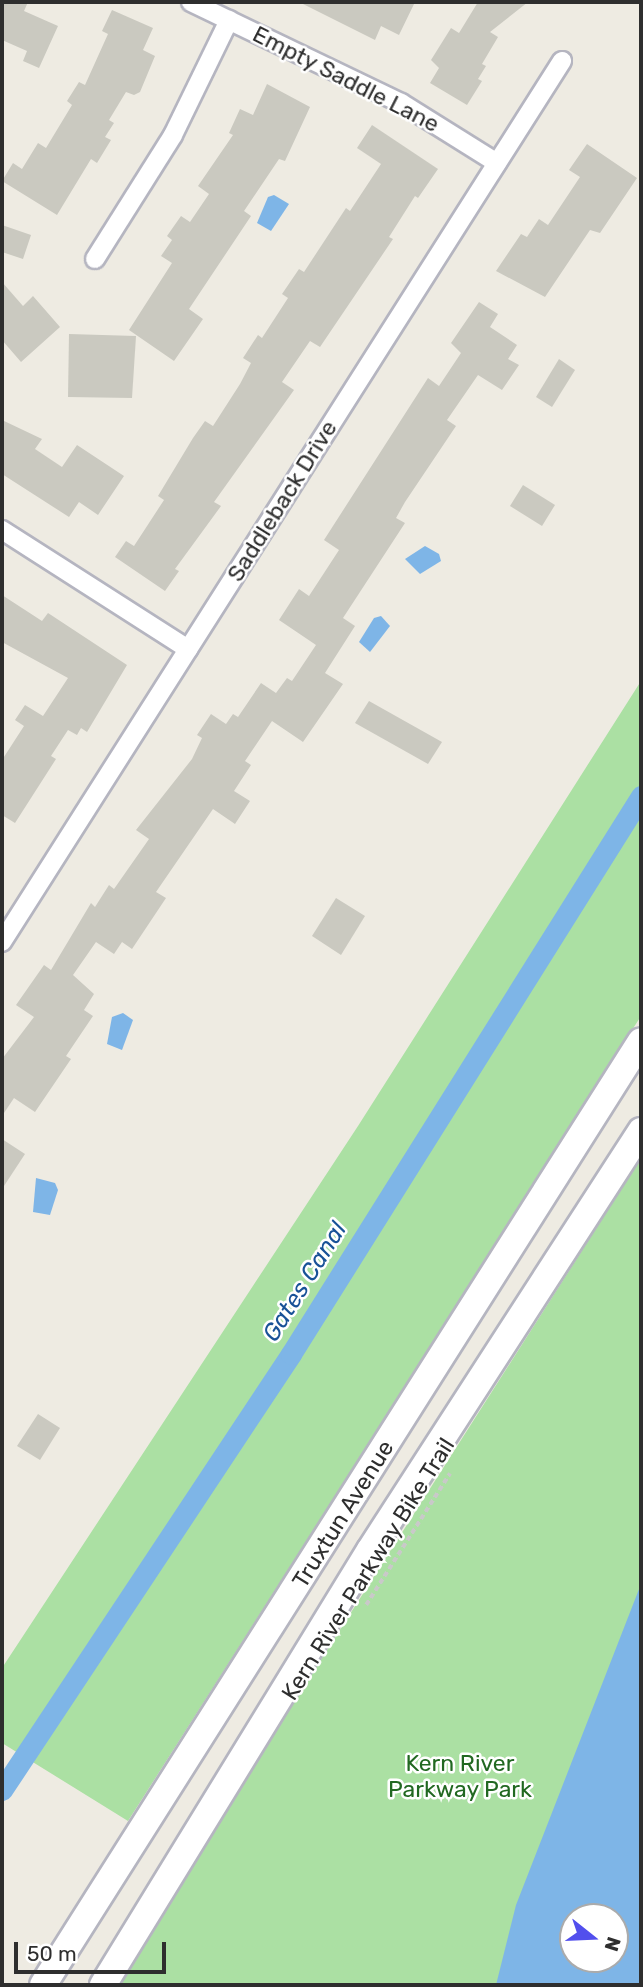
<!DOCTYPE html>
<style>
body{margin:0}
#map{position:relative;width:643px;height:1987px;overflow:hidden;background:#eeebe2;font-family:Rubik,sans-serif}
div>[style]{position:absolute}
.green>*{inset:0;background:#abe0a3}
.water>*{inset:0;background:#7eb5e7}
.canal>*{height:21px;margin:-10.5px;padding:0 10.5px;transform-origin:10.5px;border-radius:10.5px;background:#7eb5e7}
.building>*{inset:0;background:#cac9c0}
.path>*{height:3.5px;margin-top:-1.75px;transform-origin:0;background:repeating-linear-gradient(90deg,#c9c9c9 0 5px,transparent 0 8.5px)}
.roads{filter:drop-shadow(2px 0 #b5b5c0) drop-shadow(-2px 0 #b5b5c0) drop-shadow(0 2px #b5b5c0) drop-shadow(0 -2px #b5b5c0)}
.street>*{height:18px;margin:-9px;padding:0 9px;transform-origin:9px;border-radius:9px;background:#fff}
.secondary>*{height:26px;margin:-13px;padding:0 13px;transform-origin:13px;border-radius:13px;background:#fff}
span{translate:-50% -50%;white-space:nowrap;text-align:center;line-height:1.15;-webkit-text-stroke:5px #fff;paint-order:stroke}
.street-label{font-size:23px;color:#2e2e2e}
.park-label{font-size:23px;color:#216821}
.water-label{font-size:24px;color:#185297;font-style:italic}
.frame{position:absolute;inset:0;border:4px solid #2e2e2e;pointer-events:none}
.north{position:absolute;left:559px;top:1903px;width:70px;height:70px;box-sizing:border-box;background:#fff;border:2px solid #ababab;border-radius:50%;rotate:108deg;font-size:19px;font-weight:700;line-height:28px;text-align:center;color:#2e2e2e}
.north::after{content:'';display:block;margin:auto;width:24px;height:32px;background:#524fed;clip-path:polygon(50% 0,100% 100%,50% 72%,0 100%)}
.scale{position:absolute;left:14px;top:1942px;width:152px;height:32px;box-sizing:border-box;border:4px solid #2e2e2e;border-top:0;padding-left:9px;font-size:21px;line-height:24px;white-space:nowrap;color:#2e2e2e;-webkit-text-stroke:5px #fff;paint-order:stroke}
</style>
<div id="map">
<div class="green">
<div style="clip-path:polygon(641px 681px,641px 1016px,128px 1821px,2px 1743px,2px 1668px,358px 1126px)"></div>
<div style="clip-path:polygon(evenodd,641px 1158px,641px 1985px,116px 1985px,163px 1907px,641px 1158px,573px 1917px,615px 1917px,615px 1959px,573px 1959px,573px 1917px)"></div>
</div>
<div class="water">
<div style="clip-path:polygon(274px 195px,289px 204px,271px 231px,257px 223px,268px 197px)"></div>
<div style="clip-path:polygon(425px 546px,439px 554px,441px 561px,420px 574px,405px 559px)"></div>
<div style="clip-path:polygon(381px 616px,390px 626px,370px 652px,359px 642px,374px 618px)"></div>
<div style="clip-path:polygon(123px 1013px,133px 1020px,122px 1050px,107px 1044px,112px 1017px)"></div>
<div style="clip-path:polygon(36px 1178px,55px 1183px,58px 1190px,50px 1215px,33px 1212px)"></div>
<div style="clip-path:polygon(evenodd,641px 1584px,641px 1985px,496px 1985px,516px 1905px,641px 1584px,573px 1917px,615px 1917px,615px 1959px,573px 1959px,573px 1917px)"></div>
</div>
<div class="canal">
<div style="left:2px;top:1790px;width:523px;rotate:-56.46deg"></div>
<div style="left:291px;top:1354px;width:659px;rotate:-57.9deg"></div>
</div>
<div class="building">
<div style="clip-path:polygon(2px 2px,28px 2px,24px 11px,58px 26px,39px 68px,23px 61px,27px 51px,2px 40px)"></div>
<div style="clip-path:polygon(299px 2px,415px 2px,399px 35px,381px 26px,375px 40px)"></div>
<div style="clip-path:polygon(478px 2px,528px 2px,490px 32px,498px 37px,482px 64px,486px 66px,478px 79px,482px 81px,467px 105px,430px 83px,439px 68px,431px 60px,451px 28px,459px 33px)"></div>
<div style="clip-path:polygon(112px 10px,153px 28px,143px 50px,155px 56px,140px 92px,134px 95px,126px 92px,109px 120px,114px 123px,105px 137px,111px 140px,97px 163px,91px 159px,57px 215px,2px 181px,13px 163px,22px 169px,38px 143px,46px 148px,72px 105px,67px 101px,79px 82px,85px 85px,108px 34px,102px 31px)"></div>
<div style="clip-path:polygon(267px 84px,310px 107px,285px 161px,279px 159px,244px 211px,251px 216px,189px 309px,203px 319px,174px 361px,129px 330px,172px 263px,161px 256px,172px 240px,167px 236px,181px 216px,190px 222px,209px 194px,198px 186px,233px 135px,229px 133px,240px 109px,253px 115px)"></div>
<div style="clip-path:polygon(372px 125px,438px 169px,418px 198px,415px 196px,389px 237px,393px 239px,320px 347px,310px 341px,282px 382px,294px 390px,214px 502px,221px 506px,175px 569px,179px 571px,165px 591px,115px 557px,126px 541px,134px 546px,164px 500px,158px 496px,193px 438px,205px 421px,213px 426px,240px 384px,251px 363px,243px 358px,258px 335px,262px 338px,288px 298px,282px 294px,299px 269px,304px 272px,346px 208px,350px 211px,381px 164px,357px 148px)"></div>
<div style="clip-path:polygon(587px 144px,637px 178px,600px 233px,590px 230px,545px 297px,496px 271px,521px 234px,527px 237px,539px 219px,548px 225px,580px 177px,569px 170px)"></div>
<div style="clip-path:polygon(2px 225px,31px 235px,23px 259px,2px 252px)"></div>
<div style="clip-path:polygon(2px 282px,23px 306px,33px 296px,60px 327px,21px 362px,2px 340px)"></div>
<div style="clip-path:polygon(479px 302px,498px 314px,490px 327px,517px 345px,508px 359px,519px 365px,502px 390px,478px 375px,447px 420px,456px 426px,405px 502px,396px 518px,405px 523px,343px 618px,355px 626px,325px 673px,343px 684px,303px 742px,272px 721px,245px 761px,251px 765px,234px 791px,250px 801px,235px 824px,213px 809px,156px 892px,166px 898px,132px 949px,122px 942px,114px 954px,96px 942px,73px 975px,94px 994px,84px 1010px,93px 1016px,66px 1056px,71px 1059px,35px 1112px,14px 1098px,2px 1116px,2px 1059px,34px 1017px,16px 1005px,44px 965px,51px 970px,91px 903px,95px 907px,109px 885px,114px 889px,149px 839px,136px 830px,192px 759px,202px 738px,197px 735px,211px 714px,226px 724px,233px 714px,238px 717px,261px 683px,276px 693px,287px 678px,292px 681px,316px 645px,279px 620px,299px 589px,309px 596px,339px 550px,324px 540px,428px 378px,439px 386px,461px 353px,451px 343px)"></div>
<div style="clip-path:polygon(69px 334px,136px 336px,132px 398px,68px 397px)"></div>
<div style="clip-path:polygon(559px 359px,575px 370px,552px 407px,536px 397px)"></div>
<div style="clip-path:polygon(2px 420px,42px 439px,35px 449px,62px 467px,77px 445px,124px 476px,98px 515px,79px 502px,69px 517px,2px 474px)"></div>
<div style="clip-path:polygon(523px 485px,555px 505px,542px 526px,510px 506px)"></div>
<div style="clip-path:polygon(2px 595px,42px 621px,48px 613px,127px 665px,87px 732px,81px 728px,77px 735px,68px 730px,51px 756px,56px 759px,15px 823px,2px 815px,2px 760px,24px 726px,15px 720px,25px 705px,43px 716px,68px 678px,2px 642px)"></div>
<div style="clip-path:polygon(369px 701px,442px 742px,428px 764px,355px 723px)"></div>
<div style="clip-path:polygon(336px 898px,365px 916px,341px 955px,312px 936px)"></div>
<div style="clip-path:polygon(2px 1139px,25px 1154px,2px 1189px)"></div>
<div style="clip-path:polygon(38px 1414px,60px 1428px,40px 1460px,17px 1446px)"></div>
</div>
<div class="path">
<div style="left:366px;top:1605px;width:156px;rotate:-57.5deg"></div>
</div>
<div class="roads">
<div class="street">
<div style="left:191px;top:2px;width:233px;rotate:25.7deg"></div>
<div style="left:401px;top:103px;width:113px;rotate:32deg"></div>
<div style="left:95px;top:259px;width:146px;rotate:-57.8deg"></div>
<div style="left:173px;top:135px;width:128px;rotate:-64deg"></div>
<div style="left:2px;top:530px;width:221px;rotate:32.6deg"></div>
<div style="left:2px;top:942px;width:1044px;rotate:-57.56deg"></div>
</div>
<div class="secondary">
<div style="left:43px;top:1985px;width:1117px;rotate:-57.65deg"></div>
<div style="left:103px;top:1985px;width:510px;rotate:-58.46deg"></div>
<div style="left:370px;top:1550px;width:499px;rotate:-57.1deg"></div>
</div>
</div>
<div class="street-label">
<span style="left:346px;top:79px;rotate:27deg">Empty Saddle Lane</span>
<span style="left:282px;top:501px;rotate:-58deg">Saddleback Drive</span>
<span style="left:343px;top:1514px;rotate:-58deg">Truxtun Avenue</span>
<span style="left:368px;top:1569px;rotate:-58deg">Kern River Parkway Bike Trail</span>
</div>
<div class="park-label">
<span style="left:460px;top:1776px">Kern River<br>Parkway Park</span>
</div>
<div class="water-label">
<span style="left:305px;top:1282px;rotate:-58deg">Gates Canal</span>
</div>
<div class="frame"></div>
<div class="north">N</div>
<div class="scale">50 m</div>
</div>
